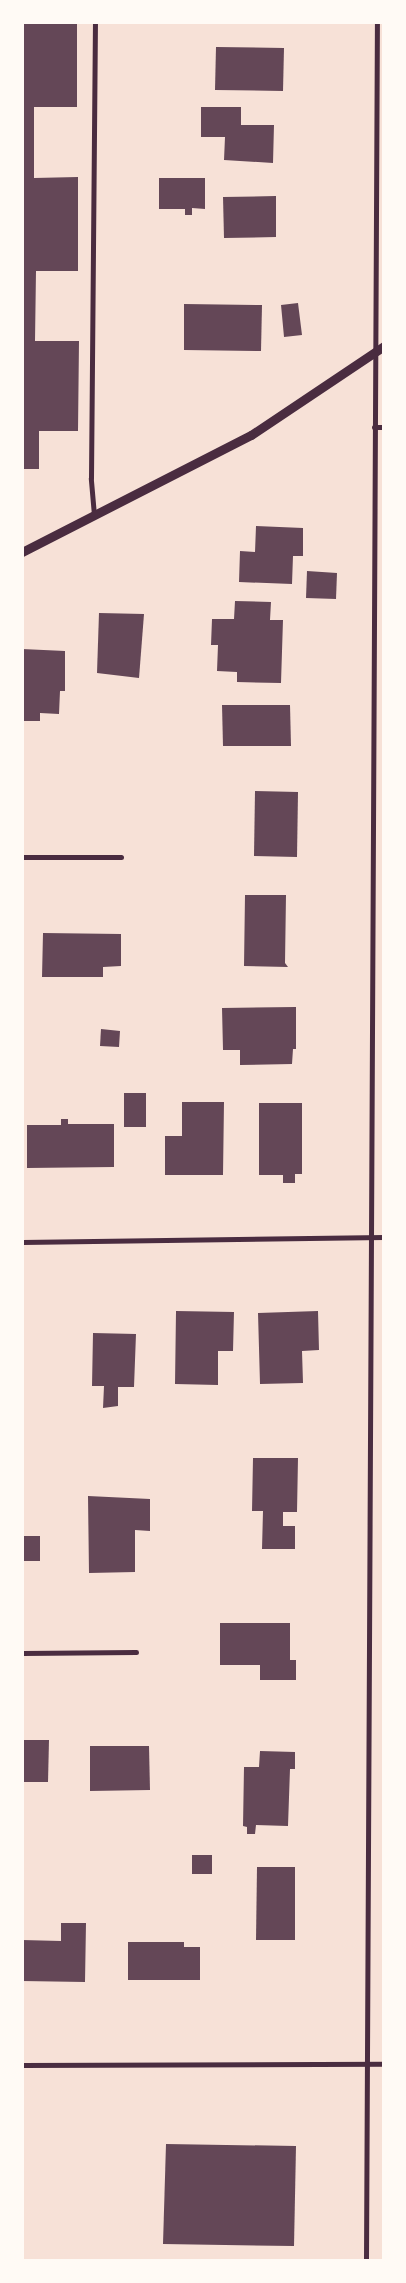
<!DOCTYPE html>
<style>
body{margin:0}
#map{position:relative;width:406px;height:2283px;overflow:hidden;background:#f7e1d7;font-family:"Zilla Slab",serif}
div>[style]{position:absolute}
.building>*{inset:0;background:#644757}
.minor>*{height:5px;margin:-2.5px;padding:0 2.5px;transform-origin:2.5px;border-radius:2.5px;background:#4a2c40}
.tertiary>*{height:9px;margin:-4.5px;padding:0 4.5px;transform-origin:4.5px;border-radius:4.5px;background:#4a2c40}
span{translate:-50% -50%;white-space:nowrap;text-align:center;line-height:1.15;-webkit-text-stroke:5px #fffaf5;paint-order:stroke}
.frame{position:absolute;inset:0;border:24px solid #fffaf5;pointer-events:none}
</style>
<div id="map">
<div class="building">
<div style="clip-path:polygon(22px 22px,77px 22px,77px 107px,34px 107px,34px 178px,78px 177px,78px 271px,36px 271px,35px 341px,79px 341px,78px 431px,39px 431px,39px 469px,22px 469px)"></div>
<div style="clip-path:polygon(216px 47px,284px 48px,283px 91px,215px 90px)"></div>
<div style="clip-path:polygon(201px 107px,241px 107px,241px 125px,274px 125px,273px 163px,224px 160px,225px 137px,201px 137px)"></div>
<div style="clip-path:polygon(159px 178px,205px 178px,205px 209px,192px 208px,192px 215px,185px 215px,185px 209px,159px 209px)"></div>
<div style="clip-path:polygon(276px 196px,276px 237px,224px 238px,223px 197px)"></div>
<div style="clip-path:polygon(298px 303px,302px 335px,284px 337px,281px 305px)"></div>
<div style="clip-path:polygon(184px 304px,262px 305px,261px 351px,184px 350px)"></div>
<div style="clip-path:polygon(256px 526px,303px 528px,303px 556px,293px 556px,292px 584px,239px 582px,240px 551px,255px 552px)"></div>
<div style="clip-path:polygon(307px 571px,337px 573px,336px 599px,306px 598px)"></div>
<div style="clip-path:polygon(235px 601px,271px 602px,270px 620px,283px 620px,281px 683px,237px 682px,237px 672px,217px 671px,218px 645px,211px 645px,212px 619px,234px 619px)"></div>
<div style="clip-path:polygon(99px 613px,144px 614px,139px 678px,97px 673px)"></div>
<div style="clip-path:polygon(22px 649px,65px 651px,65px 691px,60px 691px,59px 714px,40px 713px,40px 721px,22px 721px)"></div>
<div style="clip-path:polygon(222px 705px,290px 705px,291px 746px,223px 746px)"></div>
<div style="clip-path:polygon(255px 791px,298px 792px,297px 857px,254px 856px)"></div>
<div style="clip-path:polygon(245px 895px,286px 895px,285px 963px,288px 967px,244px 966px)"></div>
<div style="clip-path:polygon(43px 933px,121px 934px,121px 966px,103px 967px,103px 977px,42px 977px)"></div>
<div style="clip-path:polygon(296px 1007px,296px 1049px,293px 1049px,292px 1064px,240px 1065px,240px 1050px,223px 1050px,222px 1008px)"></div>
<div style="clip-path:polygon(101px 1029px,120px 1031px,119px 1047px,100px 1046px)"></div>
<div style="clip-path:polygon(124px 1093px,146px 1093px,146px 1127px,124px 1127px)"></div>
<div style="clip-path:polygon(182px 1102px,224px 1102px,223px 1175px,165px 1175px,165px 1136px,182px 1136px)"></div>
<div style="clip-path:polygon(259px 1103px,302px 1103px,302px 1174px,295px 1174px,295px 1183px,283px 1183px,283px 1175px,259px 1175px)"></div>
<div style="clip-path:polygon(61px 1119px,68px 1119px,68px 1124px,114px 1124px,114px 1167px,27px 1168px,27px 1125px,61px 1125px)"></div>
<div style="clip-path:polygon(176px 1311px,234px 1312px,233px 1351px,218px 1351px,218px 1385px,175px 1384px)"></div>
<div style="clip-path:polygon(318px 1311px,319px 1350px,302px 1351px,303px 1383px,260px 1384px,258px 1313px)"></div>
<div style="clip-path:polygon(93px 1333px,136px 1334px,134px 1387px,118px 1387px,118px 1406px,103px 1408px,104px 1386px,92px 1386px)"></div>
<div style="clip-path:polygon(253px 1458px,298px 1458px,297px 1512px,283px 1512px,283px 1526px,295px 1526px,295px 1549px,262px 1549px,263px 1511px,252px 1511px)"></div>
<div style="clip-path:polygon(88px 1496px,150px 1499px,150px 1531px,135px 1530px,135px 1572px,89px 1573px)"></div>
<div style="clip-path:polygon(22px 1536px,40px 1536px,40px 1561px,22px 1561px)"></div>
<div style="clip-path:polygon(220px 1623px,290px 1623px,290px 1660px,296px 1660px,296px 1680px,260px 1680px,260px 1665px,220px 1665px)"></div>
<div style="clip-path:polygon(22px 1740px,49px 1740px,48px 1782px,22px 1782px)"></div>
<div style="clip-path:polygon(90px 1746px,149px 1746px,150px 1790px,90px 1791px)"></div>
<div style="clip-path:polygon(260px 1751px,295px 1752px,295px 1769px,290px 1769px,288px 1826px,256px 1825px,255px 1834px,247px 1834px,247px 1827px,243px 1826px,244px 1767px,259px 1767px)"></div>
<div style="clip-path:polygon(192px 1855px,212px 1855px,212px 1874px,192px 1874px)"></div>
<div style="clip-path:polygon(257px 1867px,295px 1867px,295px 1940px,256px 1940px)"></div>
<div style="clip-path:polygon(61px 1923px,86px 1923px,85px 1982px,22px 1981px,22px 1940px,61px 1941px)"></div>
<div style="clip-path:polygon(128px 1942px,184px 1942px,184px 1947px,200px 1947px,200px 1980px,128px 1980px)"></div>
<div style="clip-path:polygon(166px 2144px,296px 2146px,294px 2246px,163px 2244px)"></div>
</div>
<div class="minor">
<div style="left:374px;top:427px;width:10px"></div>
<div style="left:94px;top:515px;width:37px;rotate:-95deg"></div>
<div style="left:91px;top:478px;width:456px;rotate:-89.5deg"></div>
<div style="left:22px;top:857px;width:99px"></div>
<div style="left:22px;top:1242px;width:362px;rotate:-0.8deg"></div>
<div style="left:22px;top:1653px;width:114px;rotate:-0.5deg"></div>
<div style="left:22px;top:2065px;width:362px;rotate:-0.2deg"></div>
<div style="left:366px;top:2260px;width:2238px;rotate:-89.72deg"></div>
</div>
<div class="tertiary">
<div style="left:22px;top:552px;width:257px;rotate:-27.1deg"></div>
<div style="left:251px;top:435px;width:160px;rotate:-33.8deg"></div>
</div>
<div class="frame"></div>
</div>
